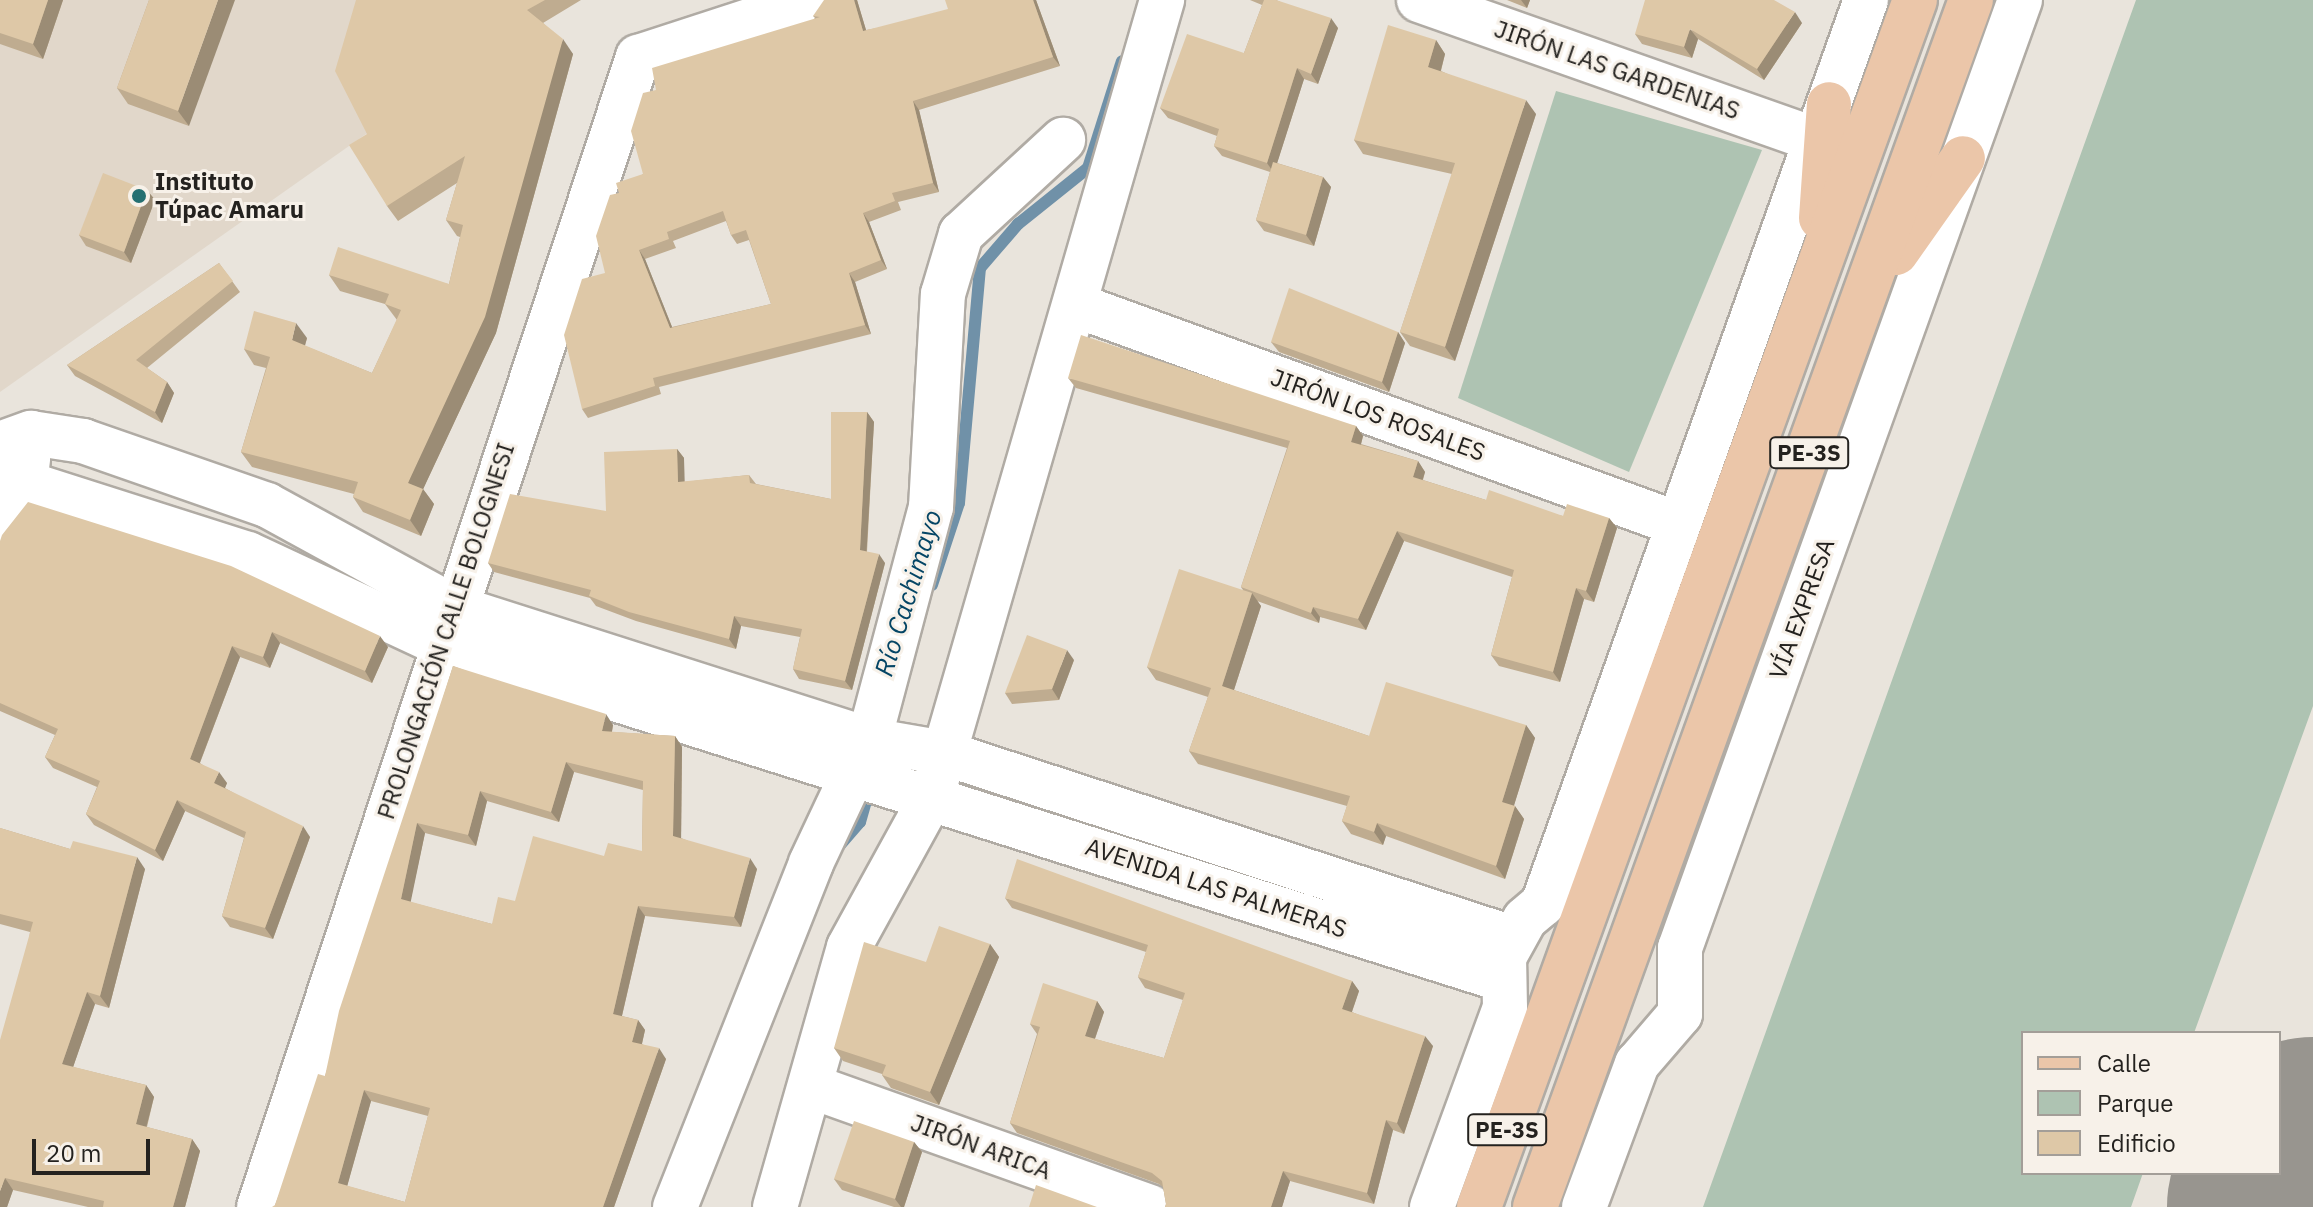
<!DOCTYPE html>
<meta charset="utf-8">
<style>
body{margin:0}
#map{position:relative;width:2313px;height:1207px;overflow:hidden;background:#e9e4dc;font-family:"IBM Plex Sans",sans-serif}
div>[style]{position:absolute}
.built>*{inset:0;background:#e1d7ca}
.green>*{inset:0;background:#aec3b2}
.stream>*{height:12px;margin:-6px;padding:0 6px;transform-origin:6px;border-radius:6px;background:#7091a8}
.runway>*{height:266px;margin:-133px;padding:0 133px;transform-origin:133px;border-radius:133px;background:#98958f}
.roads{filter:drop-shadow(2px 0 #b0aba4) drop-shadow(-2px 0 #b0aba4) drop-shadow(0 2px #b0aba4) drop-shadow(0 -2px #b0aba4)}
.minor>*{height:44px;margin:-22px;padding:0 22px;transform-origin:22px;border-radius:22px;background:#fff}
.secondary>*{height:44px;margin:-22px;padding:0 22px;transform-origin:22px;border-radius:22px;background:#fff}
.primary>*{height:44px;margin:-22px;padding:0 22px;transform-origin:22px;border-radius:22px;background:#ebc6a9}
.wall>*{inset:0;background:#bfac90}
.shaded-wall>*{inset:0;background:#9b8c75}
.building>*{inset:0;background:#dec8a7}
.dots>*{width:22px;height:22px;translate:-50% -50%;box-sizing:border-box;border:4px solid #f7f1e9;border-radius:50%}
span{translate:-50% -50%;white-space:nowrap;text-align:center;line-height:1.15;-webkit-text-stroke:6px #f7f1e9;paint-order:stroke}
.shield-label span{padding:2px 6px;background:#f7f1e9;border:2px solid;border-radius:6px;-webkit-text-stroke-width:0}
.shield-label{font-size:22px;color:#24221f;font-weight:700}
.street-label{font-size:24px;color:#24221f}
.poi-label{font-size:24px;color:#24221f;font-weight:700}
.left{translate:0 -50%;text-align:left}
.water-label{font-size:26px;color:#044565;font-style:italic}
.legend{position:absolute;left:2021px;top:1031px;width:260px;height:144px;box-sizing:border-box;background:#f7f1e9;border:2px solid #a39e98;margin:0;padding:10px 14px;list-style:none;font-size:24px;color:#24221f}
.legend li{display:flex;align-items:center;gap:16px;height:40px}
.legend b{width:40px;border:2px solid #a39e98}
.scale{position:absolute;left:32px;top:1139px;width:118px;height:36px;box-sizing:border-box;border:4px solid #24221f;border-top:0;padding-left:10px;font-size:24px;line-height:28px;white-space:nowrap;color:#24221f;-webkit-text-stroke:6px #f7f1e9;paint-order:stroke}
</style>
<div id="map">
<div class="built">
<div style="clip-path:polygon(0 0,556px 0,0 392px)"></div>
</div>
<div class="green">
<div style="clip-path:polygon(2136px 0,2313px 0,2313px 706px,2194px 1033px,2023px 1033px,2023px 1173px,2143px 1173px,2131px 1207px,1703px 1207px)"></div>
<div style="clip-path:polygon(1556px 91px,1762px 150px,1629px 472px,1458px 398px)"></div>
</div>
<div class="stream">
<div style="left:932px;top:585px;width:86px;rotate:-71.8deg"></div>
<div style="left:959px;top:503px;width:236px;rotate:-84.9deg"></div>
<div style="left:980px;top:268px;width:58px;rotate:-49.2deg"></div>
<div style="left:1018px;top:224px;width:90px;rotate:-38.7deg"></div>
<div style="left:1088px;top:168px;width:112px;rotate:-72.4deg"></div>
<div style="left:839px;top:846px;width:32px;rotate:-49deg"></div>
<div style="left:860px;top:822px;width:37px;rotate:-74deg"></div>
</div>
<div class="runway">
<div style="left:2300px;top:1207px;width:39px;rotate:-71deg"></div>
</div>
<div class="roads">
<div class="minor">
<div style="left:1419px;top:0;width:421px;rotate:19.4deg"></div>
<div style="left:1078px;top:306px;width:638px;rotate:19.97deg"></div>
<div style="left:0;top:444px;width:33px;rotate:-20deg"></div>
<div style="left:31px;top:433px;width:53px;rotate:8.7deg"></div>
<div style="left:83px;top:441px;width:195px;rotate:19.2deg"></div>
<div style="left:267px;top:505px;width:212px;rotate:28.7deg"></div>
<div style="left:453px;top:607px;width:437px;rotate:17.7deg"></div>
<div style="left:869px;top:740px;width:76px;rotate:9.8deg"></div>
<div style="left:944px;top:753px;width:597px;rotate:18.04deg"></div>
<div style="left:0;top:475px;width:260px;rotate:17.7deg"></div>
<div style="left:248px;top:554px;width:213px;rotate:25deg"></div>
<div style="left:441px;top:644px;width:1112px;rotate:17.54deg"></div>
<div style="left:0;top:524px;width:47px;rotate:-58deg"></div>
<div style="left:25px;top:484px;width:26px;rotate:-83deg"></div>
<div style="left:813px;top:1087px;width:358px;rotate:19.6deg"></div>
<div style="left:259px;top:1207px;width:1211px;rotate:-71.76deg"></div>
<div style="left:638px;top:57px;width:184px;rotate:-18deg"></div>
<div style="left:675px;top:1207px;width:370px;rotate:-68.4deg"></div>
<div style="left:811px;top:863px;width:136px;rotate:-64.8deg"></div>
<div style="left:869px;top:740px;width:241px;rotate:-75.1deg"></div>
<div style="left:931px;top:507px;width:213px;rotate:-86.8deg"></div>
<div style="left:943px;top:294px;width:63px;rotate:-73.3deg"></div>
<div style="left:961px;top:234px;width:139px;rotate:-42.7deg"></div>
<div style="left:775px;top:1207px;width:270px;rotate:-74.1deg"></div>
<div style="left:849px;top:947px;width:172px;rotate:-61.2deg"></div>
<div style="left:932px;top:796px;width:829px;rotate:-73.88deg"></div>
</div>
<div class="secondary">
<div style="left:1432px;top:1207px;width:212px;rotate:-69.9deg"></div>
<div style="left:1505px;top:1008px;width:51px;rotate:-91.1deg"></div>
<div style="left:1504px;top:957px;width:43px;rotate:-61.1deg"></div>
<div style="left:1525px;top:919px;width:23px;rotate:-40deg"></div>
<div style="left:1543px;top:904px;width:960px;rotate:-70.34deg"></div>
<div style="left:1584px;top:1207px;width:153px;rotate:-69.7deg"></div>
<div style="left:1637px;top:1064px;width:66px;rotate:-49.3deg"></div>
<div style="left:1680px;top:1014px;width:66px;rotate:-90deg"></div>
<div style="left:1680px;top:948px;width:1007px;rotate:-70.27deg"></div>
</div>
<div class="primary">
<div style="left:1821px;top:218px;width:114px;rotate:-86deg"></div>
<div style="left:1896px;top:253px;width:116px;rotate:-54.8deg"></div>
<div style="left:1479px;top:1207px;width:1283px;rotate:-70.14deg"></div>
<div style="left:1535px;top:1207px;width:1283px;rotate:-70.14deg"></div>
</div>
</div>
<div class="wall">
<div style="clip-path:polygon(0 0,63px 0,43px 59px,0 44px)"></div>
<div style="clip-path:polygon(149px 0,189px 126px,128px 104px,117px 88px)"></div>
<div style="clip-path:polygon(356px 0,581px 0,543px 23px,573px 54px,496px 333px,423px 489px,434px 504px,421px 536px,363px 512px,353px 497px,354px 494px,252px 467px,241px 452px,266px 368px,254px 365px,244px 349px,307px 338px,305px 346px,372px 373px,397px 320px,385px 304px,340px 291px,329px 275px,449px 284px,460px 237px,457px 236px,446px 220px,457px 183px,398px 221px,387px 206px,367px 134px)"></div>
<div style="clip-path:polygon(evenodd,857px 0,866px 30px,1036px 0,1060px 66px,919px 110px,939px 192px,898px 202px,901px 210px,869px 222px,887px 269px,855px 282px,871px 334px,659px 387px,661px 394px,588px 418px,582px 409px,619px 193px,643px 174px,815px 18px,813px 16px,857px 0,726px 221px,731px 235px,737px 244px,749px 240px,771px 304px,672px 327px,645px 259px,676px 248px,673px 241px,726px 221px)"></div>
<div style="clip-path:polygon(1250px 0,1276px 0,1338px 28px,1318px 84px,1304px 79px,1277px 163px,1323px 177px,1331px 187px,1314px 246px,1264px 231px,1256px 220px,1270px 172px,1222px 156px,1214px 146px,1217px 136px,1168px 118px,1160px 108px,1244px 53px,1262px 5px)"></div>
<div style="clip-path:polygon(1507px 0,1530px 0,1527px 8px)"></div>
<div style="clip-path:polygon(1802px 23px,1764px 80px,1698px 39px,1692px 58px,1642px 44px,1635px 34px)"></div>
<div style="clip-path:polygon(1436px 40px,1445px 54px,1441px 71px,1536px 114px,1455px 361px,1410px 346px,1400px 332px,1452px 174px,1363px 154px,1354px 140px)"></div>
<div style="clip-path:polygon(147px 190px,155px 200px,131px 263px,86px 246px,79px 235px)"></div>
<div style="clip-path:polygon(219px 263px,240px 292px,147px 368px,167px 382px,174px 393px,162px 423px,75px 376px,67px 365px)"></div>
<div style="clip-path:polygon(1398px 332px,1405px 343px,1389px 392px,1279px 352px,1271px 342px)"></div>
<div style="clip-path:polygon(1068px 378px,1356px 426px,1363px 436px,1361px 444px,1418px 461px,1425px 472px,1423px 480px,1486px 500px,1563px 516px,1609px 518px,1617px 528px,1594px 602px,1584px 599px,1560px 682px,1499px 666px,1491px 655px,1512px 577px,1404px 541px,1366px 630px,1320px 617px,1319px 623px,1257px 601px,1261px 606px,1234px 690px,1369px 736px,1526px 725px,1535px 738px,1514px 805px,1524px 819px,1505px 879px,1386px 836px,1383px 845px,1351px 834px,1342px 821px,1347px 806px,1198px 764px,1189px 751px,1208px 697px,1156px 680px,1147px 667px,1243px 590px,1241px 587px,1287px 448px,1076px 388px)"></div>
<div style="clip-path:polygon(867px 412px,874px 422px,867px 552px,885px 563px,852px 690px,799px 679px,793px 669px,800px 637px,741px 626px,736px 649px,636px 621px,596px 606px,590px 598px,494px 572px,488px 563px,606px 511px,677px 449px,684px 458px,684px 482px,749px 475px,756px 484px,831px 499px)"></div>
<div style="clip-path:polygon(0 541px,388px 647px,372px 683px,280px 643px,270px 668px,240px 657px,200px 763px,227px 783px,225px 788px,310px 837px,273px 939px,230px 927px,222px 916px,244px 838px,185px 811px,163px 861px,94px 825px,86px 814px,97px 787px,53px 768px,45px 757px,55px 735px,0 711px)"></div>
<div style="clip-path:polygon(1074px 660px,1059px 700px,1012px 704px,1005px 693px)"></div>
<div style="clip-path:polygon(evenodd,453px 666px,613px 725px,612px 732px,675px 736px,682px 747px,681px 838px,757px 869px,741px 927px,645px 916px,622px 1016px,638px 1020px,645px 1030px,642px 1044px,666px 1059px,614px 1207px,275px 1205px,325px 1076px,453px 666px,574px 772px,643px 790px,642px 851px,604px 856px,515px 901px,492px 924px,410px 902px,425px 833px,476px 846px,487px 801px,559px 822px,574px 772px,453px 666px,371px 1101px,428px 1116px,405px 1202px,347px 1186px,371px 1101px)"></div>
<div style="clip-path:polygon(0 828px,70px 849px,145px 869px,109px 1008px,95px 1004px,73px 1067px,146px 1085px,154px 1097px,147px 1127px,192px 1139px,200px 1151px,185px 1207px,88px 1207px,13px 1190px,7px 1207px,0 1207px,30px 932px,0 924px)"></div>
<div style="clip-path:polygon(1005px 898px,1352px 981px,1359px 991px,1352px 1012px,1433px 1046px,1404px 1134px,1393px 1130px,1374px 1204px,1290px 1181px,1282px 1207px,1165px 1207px,1166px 1204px,1163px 1187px,1159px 1184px,1017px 1133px,1010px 1123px,1037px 1034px,1030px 1024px,1097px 1001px,1104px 1012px,1095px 1039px,1164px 1058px,1183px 1000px,1145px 988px,1138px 977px,1146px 952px,1012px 908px)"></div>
<div style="clip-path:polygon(990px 944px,999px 957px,939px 1105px,891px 1088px,882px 1075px,882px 1074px,843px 1061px,834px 1048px,926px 962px)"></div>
<div style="clip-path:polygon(914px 1142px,922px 1152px,904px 1207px,894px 1207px,842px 1190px,834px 1179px)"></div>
</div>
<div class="shaded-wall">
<div style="clip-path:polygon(48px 0,63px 0,43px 59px,33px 44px)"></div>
<div style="clip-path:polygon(218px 0,235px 0,189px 126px,178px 111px)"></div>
<div style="clip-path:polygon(854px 0,857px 0,869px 40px,863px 31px)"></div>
<div style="clip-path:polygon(1033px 0,1036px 0,1060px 66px,1053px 57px)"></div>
<div style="clip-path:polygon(1521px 0,1530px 0,1527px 8px)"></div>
<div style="clip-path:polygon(1795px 12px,1802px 23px,1764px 80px,1757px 69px)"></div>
<div style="clip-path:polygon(1331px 18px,1338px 28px,1318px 84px,1311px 74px)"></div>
<div style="clip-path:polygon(1690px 29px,1698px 39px,1692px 58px,1684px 47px)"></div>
<div style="clip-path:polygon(563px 39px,573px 54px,496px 333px,419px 498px,408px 483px)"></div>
<div style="clip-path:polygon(1436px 40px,1445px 54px,1438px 81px,1428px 67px)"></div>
<div style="clip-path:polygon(1297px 68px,1304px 79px,1274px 173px,1267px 163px)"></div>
<div style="clip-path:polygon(1526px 100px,1536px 114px,1455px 361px,1445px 347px)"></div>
<div style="clip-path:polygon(913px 101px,919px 110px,939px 192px,933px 183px)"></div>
<div style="clip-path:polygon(1323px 177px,1331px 187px,1314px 246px,1306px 235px)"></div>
<div style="clip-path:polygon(147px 190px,155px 200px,131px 263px,124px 252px)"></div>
<div style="clip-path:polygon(863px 213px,869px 222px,887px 269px,881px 260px)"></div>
<div style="clip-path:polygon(639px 250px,645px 259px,676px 337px,670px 328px)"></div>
<div style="clip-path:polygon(849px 273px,855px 282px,871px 334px,865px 325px)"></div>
<div style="clip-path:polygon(296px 323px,307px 338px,302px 355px,292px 340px)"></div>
<div style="clip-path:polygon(1398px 332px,1405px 343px,1389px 392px,1382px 382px)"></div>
<div style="clip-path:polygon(167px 382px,174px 393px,162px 423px,155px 412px)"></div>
<div style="clip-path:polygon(867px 412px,874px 422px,866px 560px,860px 550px)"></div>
<div style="clip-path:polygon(1356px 426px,1363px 436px,1359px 452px,1351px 442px)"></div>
<div style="clip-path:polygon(677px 449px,684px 458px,685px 492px,678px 482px)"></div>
<div style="clip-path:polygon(1418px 461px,1425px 472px,1420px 488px,1413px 477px)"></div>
<div style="clip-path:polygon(423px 489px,434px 504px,421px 536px,410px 520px)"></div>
<div style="clip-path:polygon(1609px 518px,1617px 528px,1594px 602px,1586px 591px)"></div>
<div style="clip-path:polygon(1397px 531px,1404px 541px,1366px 630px,1358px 619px)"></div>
<div style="clip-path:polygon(879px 554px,885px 563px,852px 690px,845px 681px)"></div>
<div style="clip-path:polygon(1576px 588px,1584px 599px,1560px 682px,1553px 672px)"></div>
<div style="clip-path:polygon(1252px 593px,1261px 606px,1231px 699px,1222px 686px)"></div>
<div style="clip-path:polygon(1313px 607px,1320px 617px,1319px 623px,1311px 613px)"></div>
<div style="clip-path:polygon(734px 616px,741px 626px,736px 649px,729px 639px)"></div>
<div style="clip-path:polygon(272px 632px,280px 643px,270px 668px,263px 657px)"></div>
<div style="clip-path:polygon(380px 636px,388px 647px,372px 683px,365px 671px)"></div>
<div style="clip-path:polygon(232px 646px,240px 657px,197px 770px,190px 759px)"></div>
<div style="clip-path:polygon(1067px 650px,1074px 660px,1059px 700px,1052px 689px)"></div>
<div style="clip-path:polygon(606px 714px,613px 725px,610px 742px,602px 731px)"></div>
<div style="clip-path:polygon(1526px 725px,1535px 738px,1511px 815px,1502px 802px)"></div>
<div style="clip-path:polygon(675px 736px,682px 747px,681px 847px,673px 836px)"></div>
<div style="clip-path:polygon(566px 762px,574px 772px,559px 822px,551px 812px)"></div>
<div style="clip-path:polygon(219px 772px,227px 783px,222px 795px,214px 783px)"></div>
<div style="clip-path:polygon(480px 791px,487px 801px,476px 846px,468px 835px)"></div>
<div style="clip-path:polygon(177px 800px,185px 811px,163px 861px,155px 850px)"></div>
<div style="clip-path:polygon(1515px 806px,1524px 819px,1505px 879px,1496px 866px)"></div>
<div style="clip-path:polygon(417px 823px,425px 833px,409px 910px,401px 899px)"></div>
<div style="clip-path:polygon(1377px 823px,1386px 836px,1383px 845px,1374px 832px)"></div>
<div style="clip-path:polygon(303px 826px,310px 837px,273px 939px,265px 928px)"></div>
<div style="clip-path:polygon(137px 857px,145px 869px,109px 1008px,100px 996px)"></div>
<div style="clip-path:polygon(750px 858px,757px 869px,741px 927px,734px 917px)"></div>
<div style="clip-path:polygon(638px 906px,645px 916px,620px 1024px,613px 1014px)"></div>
<div style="clip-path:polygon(990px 944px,999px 957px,939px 1105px,930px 1092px)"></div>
<div style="clip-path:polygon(1352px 981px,1359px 991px,1349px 1020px,1342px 1009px)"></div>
<div style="clip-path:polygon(87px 992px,95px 1004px,70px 1076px,62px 1064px)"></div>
<div style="clip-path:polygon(1097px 1001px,1104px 1012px,1092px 1047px,1085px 1036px)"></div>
<div style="clip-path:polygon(638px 1020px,645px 1030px,640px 1052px,632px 1042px)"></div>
<div style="clip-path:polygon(1425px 1036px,1433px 1046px,1404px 1134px,1397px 1123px)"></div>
<div style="clip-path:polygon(659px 1048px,666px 1059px,614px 1207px,603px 1207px)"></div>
<div style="clip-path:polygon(146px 1085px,154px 1097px,144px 1136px,136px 1124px)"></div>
<div style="clip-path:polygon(364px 1090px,371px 1101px,345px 1194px,338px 1183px)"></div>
<div style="clip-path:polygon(1386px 1120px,1393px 1130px,1374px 1204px,1367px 1193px)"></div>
<div style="clip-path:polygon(192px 1139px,200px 1151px,185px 1207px,173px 1207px)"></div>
<div style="clip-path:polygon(914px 1142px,922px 1152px,904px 1207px,901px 1207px,895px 1199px)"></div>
<div style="clip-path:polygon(1283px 1171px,1290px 1181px,1282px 1207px,1271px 1207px)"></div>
<div style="clip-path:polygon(5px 1178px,13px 1190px,7px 1207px,0 1207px,0 1191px)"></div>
</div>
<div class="building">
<div style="clip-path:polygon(0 0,48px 0,33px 44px,0 33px)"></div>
<div style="clip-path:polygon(149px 0,218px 0,178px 111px,117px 88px)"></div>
<div style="clip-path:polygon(356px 0,545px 0,527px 10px,563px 39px,485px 317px,408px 483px,423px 489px,410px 520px,353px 497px,358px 482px,241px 452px,270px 357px,244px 349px,254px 311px,296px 323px,292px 340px,372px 373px,401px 310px,385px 304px,389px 294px,329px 275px,338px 247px,449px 284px,463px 225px,446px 220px,465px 156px,387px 206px,349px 145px,367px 134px,335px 71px)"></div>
<div style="clip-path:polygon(evenodd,824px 0,854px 0,863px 31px,948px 9px,945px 0,1033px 0,1053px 57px,913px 101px,933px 183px,892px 193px,895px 201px,863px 213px,881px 260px,849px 273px,865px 325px,653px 378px,655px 386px,582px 409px,564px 335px,582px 279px,605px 273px,596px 236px,610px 195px,619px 193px,616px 183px,643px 174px,631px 131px,643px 93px,656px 90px,652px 68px,820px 17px,813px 16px,824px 0,723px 211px,731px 235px,746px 230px,771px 304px,670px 328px,639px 250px,669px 239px,667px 232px,723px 211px)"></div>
<div style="clip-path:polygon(1264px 0,1276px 0,1331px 18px,1311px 74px,1297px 68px,1267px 163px,1214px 146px,1219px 129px,1160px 108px,1187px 34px,1244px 53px)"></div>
<div style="clip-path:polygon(1645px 0,1774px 0,1795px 12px,1757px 69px,1690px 29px,1684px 47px,1635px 34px)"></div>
<div style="clip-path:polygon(1388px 25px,1436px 40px,1428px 67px,1526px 100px,1445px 347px,1400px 332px,1455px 163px,1354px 140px)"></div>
<div style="clip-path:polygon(1273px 162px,1323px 177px,1306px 235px,1256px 220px)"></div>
<div style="clip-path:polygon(103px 173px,147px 190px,124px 252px,79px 235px)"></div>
<div style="clip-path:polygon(219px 263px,233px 281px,136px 360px,167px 382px,155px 412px,67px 365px)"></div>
<div style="clip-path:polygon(1289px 288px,1398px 332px,1382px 382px,1271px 342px)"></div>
<div style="clip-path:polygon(1081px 335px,1356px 426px,1351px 442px,1418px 461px,1413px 477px,1486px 500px,1489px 490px,1563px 516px,1567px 504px,1609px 518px,1586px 591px,1576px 588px,1553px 672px,1491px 655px,1514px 570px,1397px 531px,1358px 619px,1313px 607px,1311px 613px,1241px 587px,1290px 441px,1068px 378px)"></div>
<div style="clip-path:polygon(831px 412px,867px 412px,860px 550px,879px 554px,845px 681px,793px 669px,802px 629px,734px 616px,729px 639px,629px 612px,589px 596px,591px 590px,488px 563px,510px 494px,606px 511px,604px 452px,677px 449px,678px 482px,749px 475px,750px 483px,831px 499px)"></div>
<div style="clip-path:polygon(28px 502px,231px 566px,380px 636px,365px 671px,272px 632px,263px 657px,232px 646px,190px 759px,219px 772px,214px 783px,303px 826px,265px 928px,222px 916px,246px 832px,177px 800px,155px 850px,86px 814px,100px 781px,45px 757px,58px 729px,0 703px,0 541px,2px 535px)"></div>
<div style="clip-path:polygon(1179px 569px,1252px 593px,1222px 686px,1369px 736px,1386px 682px,1526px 725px,1502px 802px,1515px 806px,1496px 866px,1377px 823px,1374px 832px,1342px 821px,1350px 796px,1189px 751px,1211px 688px,1147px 667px)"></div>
<div style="clip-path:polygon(1027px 635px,1067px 650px,1052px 689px,1005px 693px)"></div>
<div style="clip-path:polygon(evenodd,453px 666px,606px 714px,602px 731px,675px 736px,673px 836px,750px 858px,734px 917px,638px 906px,613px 1014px,638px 1020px,632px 1042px,659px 1048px,603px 1207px,272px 1207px,275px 1205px,318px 1074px,325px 1076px,339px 1011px,453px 666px,566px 762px,643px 781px,642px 851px,608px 843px,604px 856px,533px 836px,515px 901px,498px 897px,492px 924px,401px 899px,417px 823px,468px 835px,480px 791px,551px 812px,566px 762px,453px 666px,364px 1090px,430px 1108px,405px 1202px,338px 1183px,364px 1090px)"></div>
<div style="clip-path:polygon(0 828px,70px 849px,73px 841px,137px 857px,100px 996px,87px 992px,62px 1064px,146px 1085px,136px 1124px,192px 1139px,173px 1207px,103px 1207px,104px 1201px,5px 1178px,0 1191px,0 1040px,33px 922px,0 914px)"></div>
<div style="clip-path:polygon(1017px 859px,1352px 981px,1342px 1009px,1425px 1036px,1397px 1123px,1386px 1120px,1367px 1193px,1283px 1171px,1271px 1207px,1165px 1207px,1166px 1204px,1162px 1181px,1152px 1173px,1010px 1123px,1040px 1027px,1030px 1024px,1043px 983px,1097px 1001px,1085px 1036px,1164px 1058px,1185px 993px,1138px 977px,1148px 945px,1005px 898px)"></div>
<div style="clip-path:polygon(939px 926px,990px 944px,930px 1092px,882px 1075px,886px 1065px,834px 1048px,864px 942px,926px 962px)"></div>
<div style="clip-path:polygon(854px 1121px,914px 1142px,895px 1199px,834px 1179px)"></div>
<div style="clip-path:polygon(1036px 1185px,1097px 1207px,1029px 1207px)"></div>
</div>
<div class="dots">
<div style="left:139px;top:196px;background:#257072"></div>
</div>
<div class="shield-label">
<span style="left:1809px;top:453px">PE-3S</span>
<span style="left:1507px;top:1130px">PE-3S</span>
</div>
<div class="street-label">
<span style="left:1617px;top:70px;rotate:19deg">JIRÓN LAS GARDENIAS</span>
<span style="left:1378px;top:415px;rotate:20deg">JIRÓN LOS ROSALES</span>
<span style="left:1802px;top:609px;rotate:-70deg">VÍA EXPRESA</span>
<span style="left:446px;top:631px;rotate:-72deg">PROLONGACIÓN CALLE BOLOGNESI</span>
<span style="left:1216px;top:888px;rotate:18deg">AVENIDA LAS PALMERAS</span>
<span style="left:981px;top:1147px;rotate:20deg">JIRÓN ARICA</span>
</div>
<div class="poi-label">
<span class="left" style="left:155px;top:196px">Instituto<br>Túpac Amaru</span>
</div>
<div class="water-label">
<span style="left:908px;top:593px;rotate:-73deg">Río Cachimayo</span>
</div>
<ul class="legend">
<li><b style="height:10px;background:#ebc6a9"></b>Calle</li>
<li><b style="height:22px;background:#aec3b2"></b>Parque</li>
<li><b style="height:22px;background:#dec8a7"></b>Edificio</li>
</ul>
<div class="scale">20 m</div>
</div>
